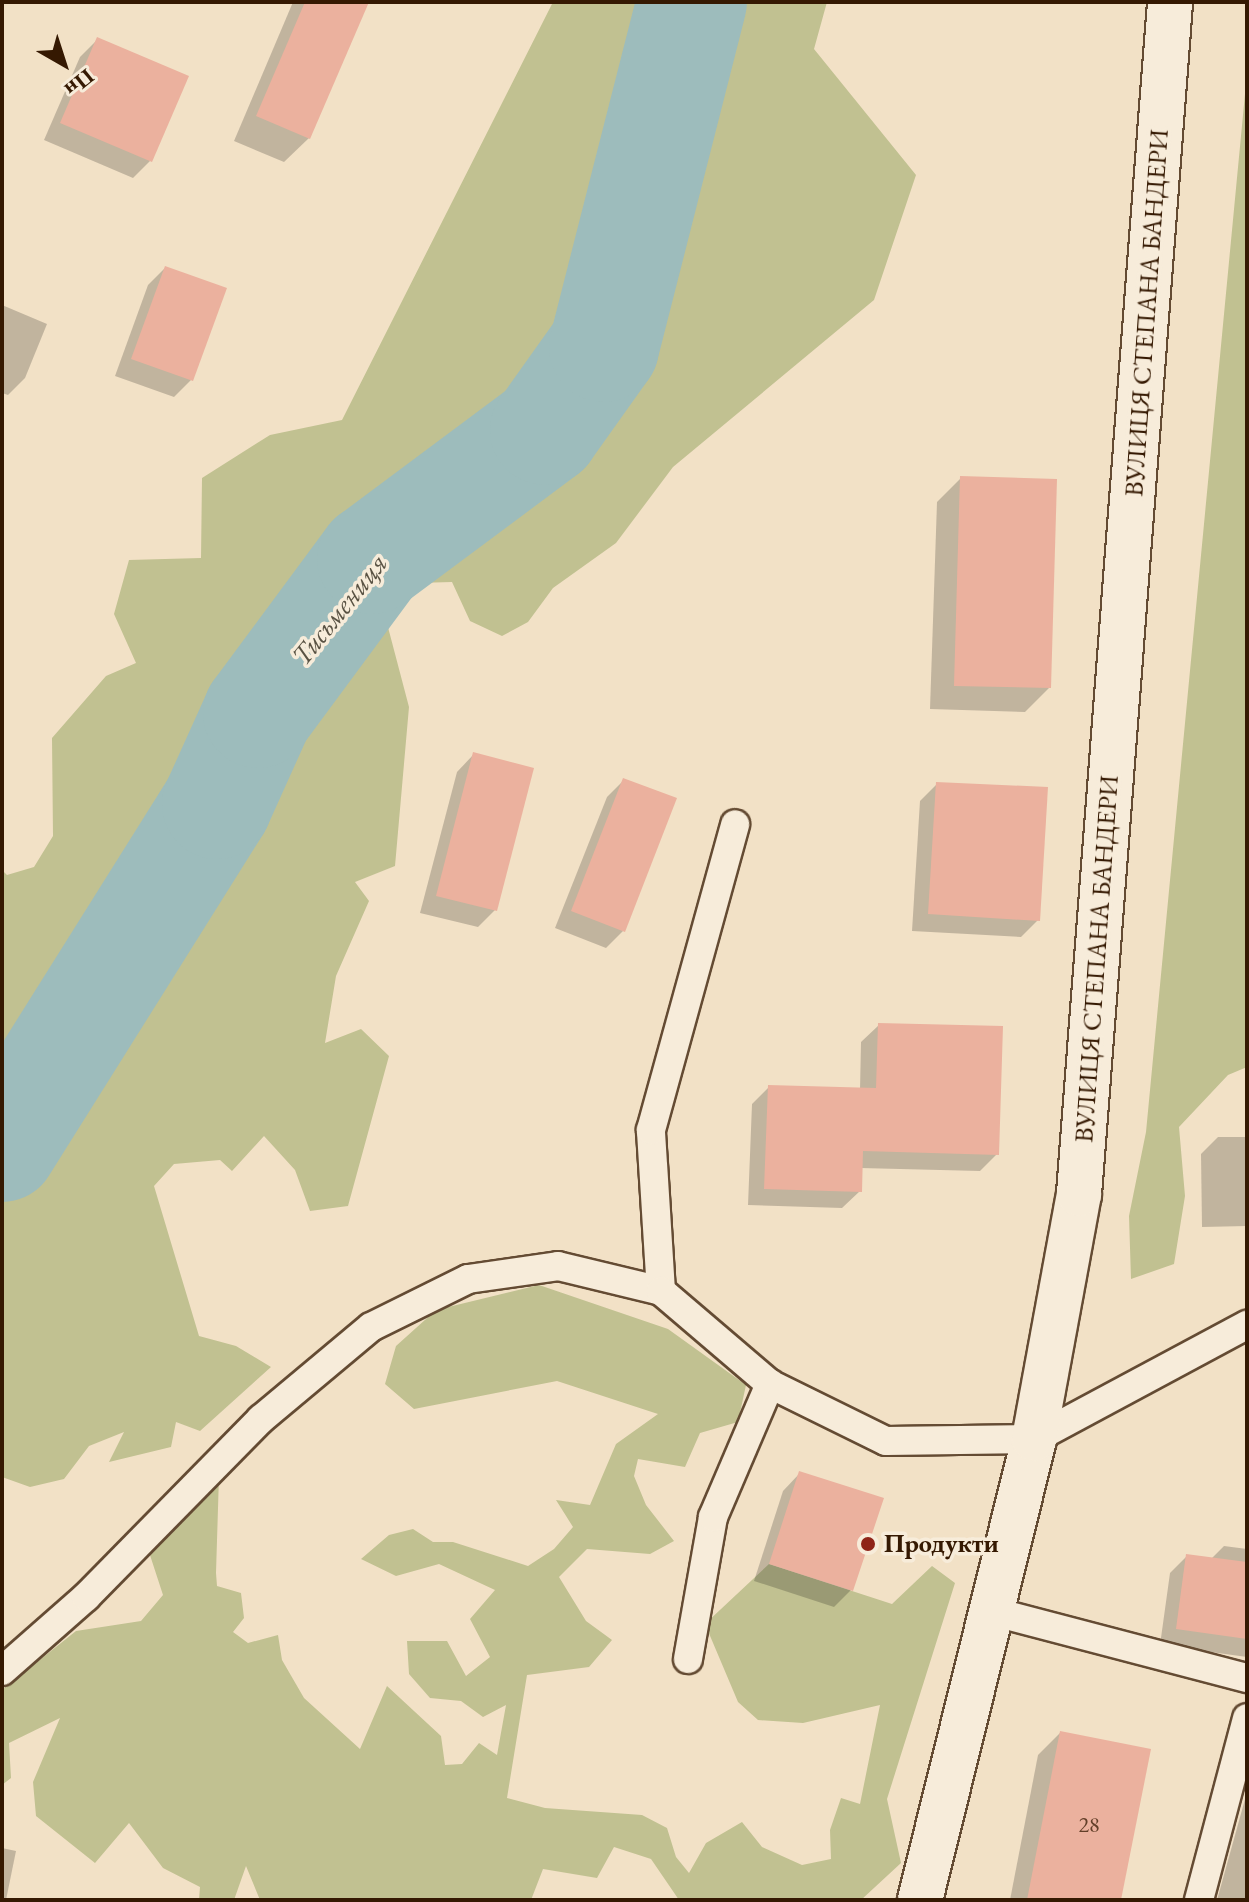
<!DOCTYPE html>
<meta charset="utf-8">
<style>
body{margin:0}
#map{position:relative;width:1249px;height:1902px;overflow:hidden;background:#f2e1c6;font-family:"EB Garamond",serif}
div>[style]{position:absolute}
.green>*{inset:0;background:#c1c191}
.shadow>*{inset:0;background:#0003}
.river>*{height:110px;margin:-55px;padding:0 55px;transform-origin:55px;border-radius:55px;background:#9dbcbc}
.building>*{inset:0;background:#ebb19e}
.roads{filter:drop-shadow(2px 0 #644b33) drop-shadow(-2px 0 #644b33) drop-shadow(0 2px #644b33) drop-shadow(0 -2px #644b33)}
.lane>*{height:28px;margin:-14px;padding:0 14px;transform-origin:14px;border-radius:14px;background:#f7ecda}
.secondary>*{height:44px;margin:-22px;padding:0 22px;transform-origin:22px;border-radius:22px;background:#f7ecda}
.dots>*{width:22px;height:22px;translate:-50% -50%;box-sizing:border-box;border:4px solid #f7ecda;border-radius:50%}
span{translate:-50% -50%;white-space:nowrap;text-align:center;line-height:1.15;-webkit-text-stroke:7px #f7ecda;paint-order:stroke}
.number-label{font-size:22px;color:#623f29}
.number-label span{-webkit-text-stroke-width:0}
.street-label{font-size:26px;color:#351902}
.poi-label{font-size:26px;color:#351902;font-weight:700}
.left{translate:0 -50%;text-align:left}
.water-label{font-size:28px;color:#595243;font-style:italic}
.frame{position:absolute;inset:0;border:4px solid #351902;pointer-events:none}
.north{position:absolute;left:24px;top:24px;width:80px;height:80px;-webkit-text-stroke:6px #f7ecda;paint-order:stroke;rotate:141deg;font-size:22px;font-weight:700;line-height:32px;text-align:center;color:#351902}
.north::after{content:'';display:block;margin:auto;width:28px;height:36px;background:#351902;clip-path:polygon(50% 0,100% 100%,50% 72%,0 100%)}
</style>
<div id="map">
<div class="green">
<div style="clip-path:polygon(553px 2px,827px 2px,814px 49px,916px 175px,874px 300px,673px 467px,616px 543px,553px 588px,528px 622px,502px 636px,470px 621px,452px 582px,416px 583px,384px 612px,409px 707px,395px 866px,355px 882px,369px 901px,336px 976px,325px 1043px,361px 1029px,389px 1056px,348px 1206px,310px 1211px,295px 1170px,264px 1136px,232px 1171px,220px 1160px,174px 1164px,154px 1186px,199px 1336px,236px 1346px,271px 1367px,200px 1431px,176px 1422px,171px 1447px,109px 1462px,124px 1432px,89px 1446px,64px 1479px,30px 1487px,2px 1477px,2px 870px,7px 875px,34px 867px,53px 836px,52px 738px,106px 676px,136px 663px,114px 614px,129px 560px,201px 558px,202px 478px,270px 435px,342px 420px)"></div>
<div style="clip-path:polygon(1247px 73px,1247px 1067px,1228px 1075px,1179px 1127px,1185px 1196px,1174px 1264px,1131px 1279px,1129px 1216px,1146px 1132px)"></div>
<div style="clip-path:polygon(539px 1285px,668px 1329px,746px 1385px,738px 1422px,700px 1433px,685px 1467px,638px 1459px,634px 1476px,646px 1505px,674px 1541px,650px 1554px,587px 1549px,559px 1577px,586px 1621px,612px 1640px,589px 1667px,527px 1675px,507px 1798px,545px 1808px,642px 1815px,667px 1828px,676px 1857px,689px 1873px,706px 1843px,742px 1822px,762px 1847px,802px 1865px,831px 1859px,830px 1830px,841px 1798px,860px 1804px,880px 1705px,803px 1723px,758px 1720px,738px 1702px,705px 1624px,769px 1564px,892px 1604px,932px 1566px,955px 1583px,887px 1799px,901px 1863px,861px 1900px,679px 1900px,651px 1859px,614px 1847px,597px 1878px,543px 1869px,531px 1900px,260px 1900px,246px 1866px,234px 1900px,199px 1900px,200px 1887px,163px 1868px,129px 1823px,95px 1863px,36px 1816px,33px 1782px,60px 1718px,9px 1743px,11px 1778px,2px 1785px,2px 1690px,76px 1631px,141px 1621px,163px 1595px,148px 1549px,219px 1476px,216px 1573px,217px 1586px,241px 1593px,244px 1618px,233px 1632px,248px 1643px,278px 1635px,282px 1660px,304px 1698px,360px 1749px,387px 1686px,441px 1736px,445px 1765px,462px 1764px,479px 1743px,497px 1755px,506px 1705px,483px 1717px,461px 1701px,430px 1698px,409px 1674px,407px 1641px,447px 1641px,466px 1676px,490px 1657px,470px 1619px,495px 1590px,439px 1564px,396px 1576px,361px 1559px,389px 1535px,413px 1529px,433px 1542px,453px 1542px,528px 1566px,554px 1549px,573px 1527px,556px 1500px,590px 1505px,616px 1444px,658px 1414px,557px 1381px,414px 1409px,385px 1384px,396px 1346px,436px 1310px)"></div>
</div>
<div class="shadow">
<div style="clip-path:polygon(293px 2px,367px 2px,309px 138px,284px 162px,234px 141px)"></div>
<div style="clip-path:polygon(97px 40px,150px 161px,133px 178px,44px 140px,80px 57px)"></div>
<div style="clip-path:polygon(165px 268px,191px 380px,174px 397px,115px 376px,148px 285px)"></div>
<div style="clip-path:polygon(2px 305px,47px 324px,25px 378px,8px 395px,2px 393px)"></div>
<div style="clip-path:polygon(961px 478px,1049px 688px,1025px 712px,930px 709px,937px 502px)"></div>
<div style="clip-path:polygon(474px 754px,495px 910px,478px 927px,420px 913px,457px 772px)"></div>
<div style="clip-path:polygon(624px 780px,623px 931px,606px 948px,555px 928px,607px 797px)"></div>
<div style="clip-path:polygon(937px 784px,1038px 920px,1021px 937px,912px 931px,920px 801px)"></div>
<div style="clip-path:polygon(879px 1025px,997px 1154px,980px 1171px,860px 1168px,860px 1191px,842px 1208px,748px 1205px,752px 1104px,769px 1087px,860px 1090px,861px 1042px)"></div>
<div style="clip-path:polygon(1218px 1137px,1247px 1137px,1247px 1226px,1202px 1227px,1201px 1154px)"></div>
<div style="clip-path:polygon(800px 1473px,851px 1590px,834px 1607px,754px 1581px,783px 1491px)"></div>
<div style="clip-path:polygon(1224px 1546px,1247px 1549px,1247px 1657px,1160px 1645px,1170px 1573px,1187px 1556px,1211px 1559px)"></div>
<div style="clip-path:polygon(1060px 1733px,1119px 1900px,1010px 1900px,1038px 1755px)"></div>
<div style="clip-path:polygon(1247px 1792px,1247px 1900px,1217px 1900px)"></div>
<div style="clip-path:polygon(2px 1848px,16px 1851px,6px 1900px,2px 1900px)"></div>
</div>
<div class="river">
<div style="left:2px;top:1147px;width:405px;rotate:-57.9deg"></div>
<div style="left:217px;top:804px;width:100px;rotate:-65.7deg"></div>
<div style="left:258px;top:713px;width:192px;rotate:-53.5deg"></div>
<div style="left:372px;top:559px;width:216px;rotate:-36.7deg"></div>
<div style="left:545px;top:430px;width:102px;rotate:-54.6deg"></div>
<div style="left:604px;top:347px;width:356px;rotate:-75.7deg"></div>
</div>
<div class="building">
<div style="clip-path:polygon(305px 2px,369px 2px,310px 139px,256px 116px)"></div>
<div style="clip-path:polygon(97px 37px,189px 76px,152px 162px,60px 123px)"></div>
<div style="clip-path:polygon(165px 266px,227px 288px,193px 381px,131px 359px)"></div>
<div style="clip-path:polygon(960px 476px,1057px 479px,1051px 688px,954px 686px)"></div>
<div style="clip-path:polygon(473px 752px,534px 768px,497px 911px,436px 896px)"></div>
<div style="clip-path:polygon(623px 778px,677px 798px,625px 932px,571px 911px)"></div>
<div style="clip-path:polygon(936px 782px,1048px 787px,1040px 921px,928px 914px)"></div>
<div style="clip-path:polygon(878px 1023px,1003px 1026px,999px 1155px,863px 1151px,862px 1192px,764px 1189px,768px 1085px,876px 1088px)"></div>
<div style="clip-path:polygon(799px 1471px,884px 1498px,853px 1591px,769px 1564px)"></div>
<div style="clip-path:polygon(1186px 1554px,1247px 1562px,1247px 1639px,1176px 1629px)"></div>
<div style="clip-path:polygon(1060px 1731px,1151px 1749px,1121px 1900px,1027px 1900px)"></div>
</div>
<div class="roads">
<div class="lane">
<div style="left:661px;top:1291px;width:161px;rotate:-93.6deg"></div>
<div style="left:651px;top:1130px;width:317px;rotate:-74.6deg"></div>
<div style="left:991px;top:1611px;width:265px;rotate:14.7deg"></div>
<div style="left:688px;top:1659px;width:144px;rotate:-80deg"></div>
<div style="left:713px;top:1517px;width:145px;rotate:-66.8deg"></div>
<div style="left:2px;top:1671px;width:112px;rotate:-41.4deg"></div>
<div style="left:86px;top:1597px;width:250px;rotate:-45.5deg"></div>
<div style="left:261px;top:1419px;width:143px;rotate:-39.9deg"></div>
<div style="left:371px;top:1327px;width:108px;rotate:-26.3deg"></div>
<div style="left:468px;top:1279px;width:91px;rotate:-8.2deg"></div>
<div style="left:558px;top:1266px;width:106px;rotate:13.6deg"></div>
<div style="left:661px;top:1291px;width:143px;rotate:40.5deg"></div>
<div style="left:770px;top:1384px;width:129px;rotate:26.2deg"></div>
<div style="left:886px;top:1441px;width:148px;rotate:-0.8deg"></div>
<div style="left:1034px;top:1439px;width:242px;rotate:-28.2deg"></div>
<div style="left:1199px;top:1900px;width:188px;rotate:-75.2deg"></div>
</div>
<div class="secondary">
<div style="left:920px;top:1900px;width:475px;rotate:-76.1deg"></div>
<div style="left:1034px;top:1439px;width:249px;rotate:-79.6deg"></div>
<div style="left:1079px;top:1194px;width:1195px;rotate:-85.63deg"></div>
</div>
</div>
<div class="dots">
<div style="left:868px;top:1544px;background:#8f2418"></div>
</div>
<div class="number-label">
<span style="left:1089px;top:1825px">28</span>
</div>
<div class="street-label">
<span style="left:1147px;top:313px;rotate:-86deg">ВУЛИЦЯ СТЕПАНА БАНДЕРИ</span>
<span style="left:1097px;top:959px;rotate:-86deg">ВУЛИЦЯ СТЕПАНА БАНДЕРИ</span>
</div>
<div class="poi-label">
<span class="left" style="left:884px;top:1544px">Продукти</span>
</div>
<div class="water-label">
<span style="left:339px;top:609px;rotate:-51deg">Тисьмениця</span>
</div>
<div class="frame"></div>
<div class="north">Пн</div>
</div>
